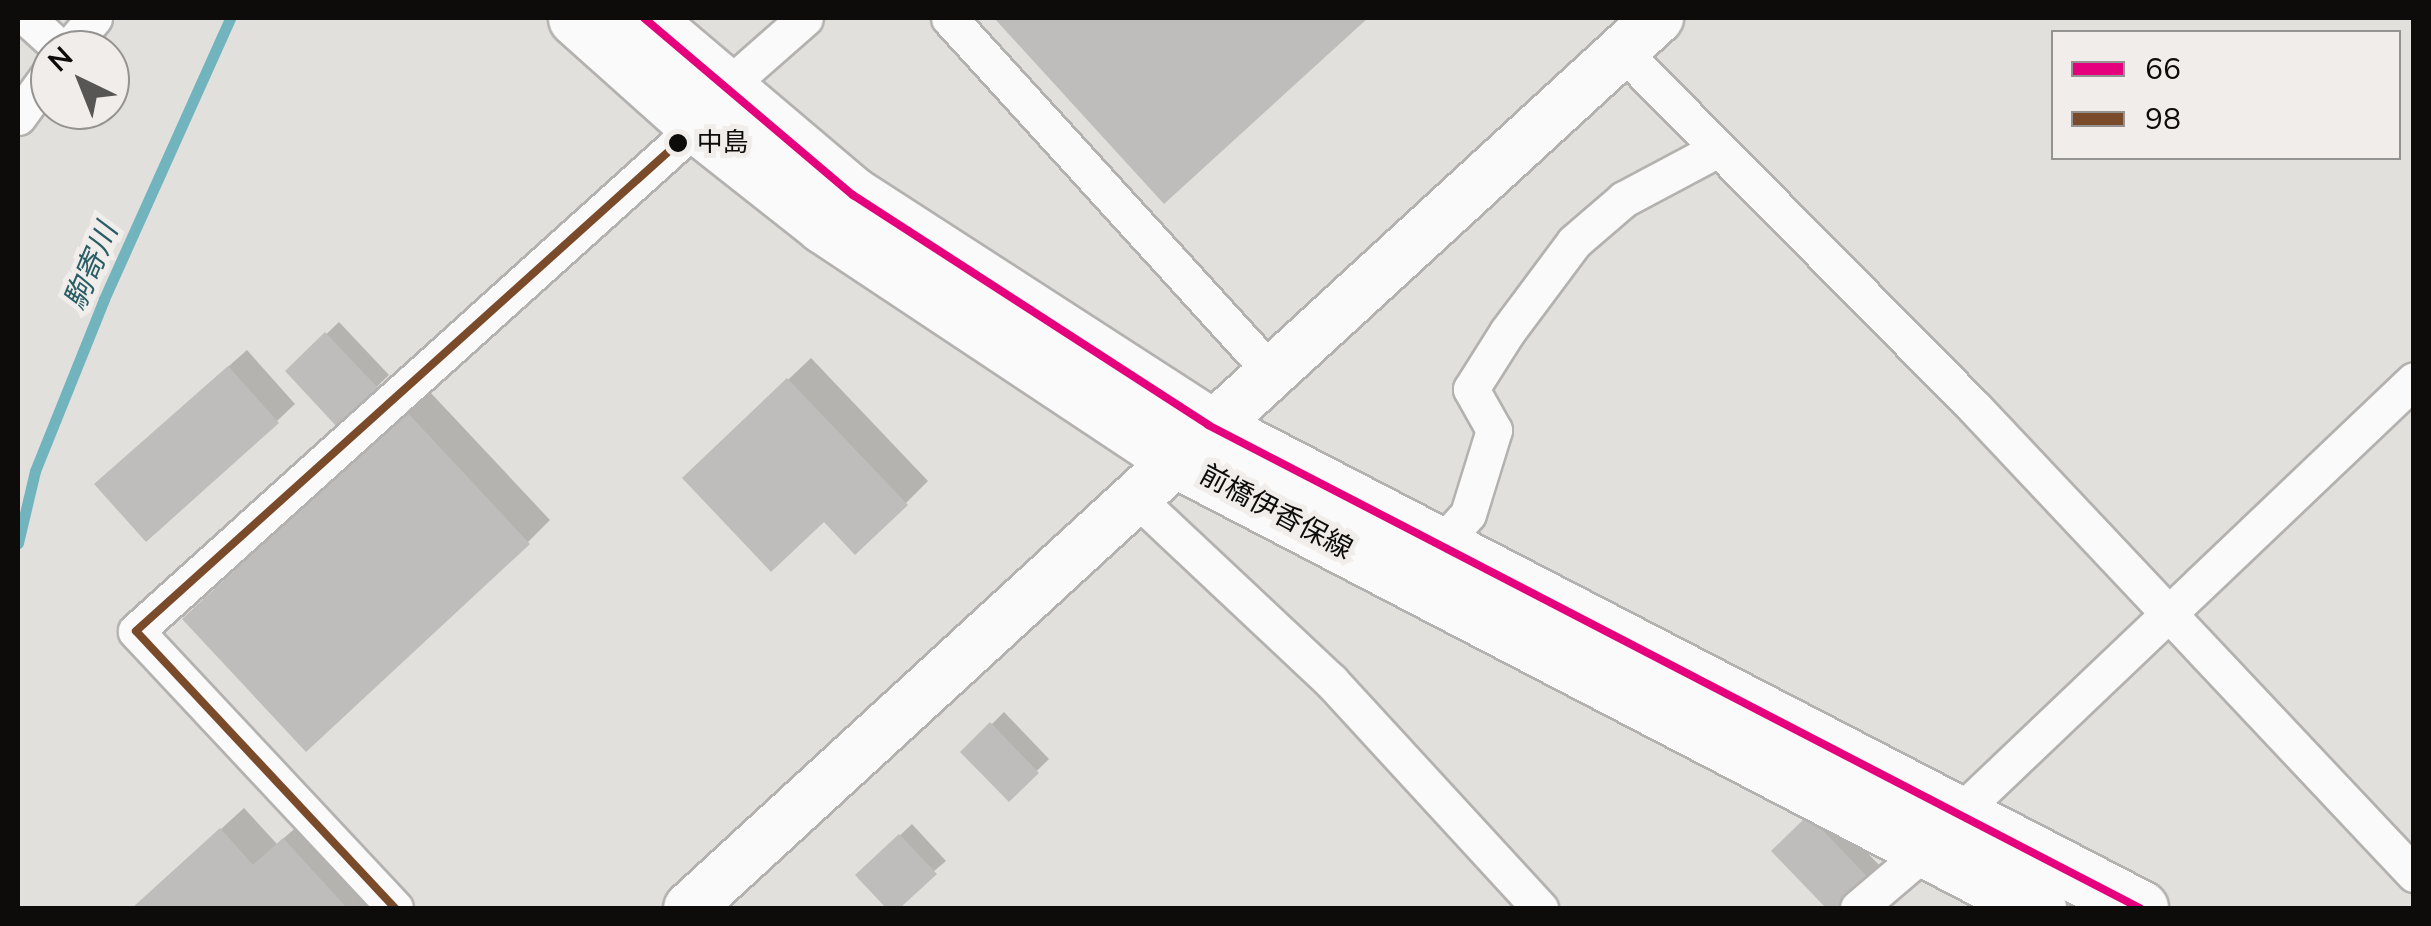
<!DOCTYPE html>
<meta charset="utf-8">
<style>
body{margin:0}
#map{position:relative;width:2431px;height:926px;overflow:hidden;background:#e2e0dd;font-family:"Nunito Sans","Noto Sans JP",sans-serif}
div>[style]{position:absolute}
.shadow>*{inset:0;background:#0003}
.stream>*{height:11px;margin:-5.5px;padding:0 5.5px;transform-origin:5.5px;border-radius:5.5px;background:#71b4be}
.building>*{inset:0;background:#bfbdbb}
.roads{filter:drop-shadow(2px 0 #b3b2b0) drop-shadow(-2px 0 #b3b2b0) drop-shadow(0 2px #b3b2b0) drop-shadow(0 -2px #b3b2b0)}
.street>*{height:35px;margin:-17.5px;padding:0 17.5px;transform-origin:17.5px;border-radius:17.5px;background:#fbfafa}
.secondary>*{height:50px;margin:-25px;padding:0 25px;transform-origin:25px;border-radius:25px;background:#fbfafa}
.primary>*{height:55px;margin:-27.5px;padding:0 27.5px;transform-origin:27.5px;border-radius:27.5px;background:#fbfafa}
.bus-1>*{height:8px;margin:-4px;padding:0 4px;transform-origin:4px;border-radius:4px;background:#e5007d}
.bus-2>*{height:8px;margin:-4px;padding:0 4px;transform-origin:4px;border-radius:4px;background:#7a4b2a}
.dots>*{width:28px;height:28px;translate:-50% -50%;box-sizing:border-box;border:5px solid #f0edea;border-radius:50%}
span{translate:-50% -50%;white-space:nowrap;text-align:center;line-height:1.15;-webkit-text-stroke:10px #f0edea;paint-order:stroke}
.bus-label{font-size:26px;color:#0d0c0b}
.left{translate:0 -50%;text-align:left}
.street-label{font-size:28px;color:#0d0c0b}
.water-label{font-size:30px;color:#295e67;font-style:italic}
.frame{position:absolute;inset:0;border:20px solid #0d0c0b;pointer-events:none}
.legend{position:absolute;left:2051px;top:30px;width:350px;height:130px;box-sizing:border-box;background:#f0edea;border:2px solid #959391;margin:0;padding:12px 18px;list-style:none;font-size:30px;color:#0d0c0b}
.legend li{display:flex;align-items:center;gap:20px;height:50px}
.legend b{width:50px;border:2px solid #959391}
.north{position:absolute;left:30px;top:30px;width:100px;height:100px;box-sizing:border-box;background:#f0edea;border:2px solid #959391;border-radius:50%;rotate:317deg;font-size:28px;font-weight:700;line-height:40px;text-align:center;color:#0d0c0b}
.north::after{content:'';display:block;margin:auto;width:35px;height:45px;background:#585654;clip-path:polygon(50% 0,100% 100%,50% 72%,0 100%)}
</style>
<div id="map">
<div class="shadow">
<div style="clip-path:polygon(998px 18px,1364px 18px,1164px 200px)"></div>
<div style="clip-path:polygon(339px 322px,389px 375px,338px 424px,288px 371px)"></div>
<div style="clip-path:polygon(247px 350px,295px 404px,277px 421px,115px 467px)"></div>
<div style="clip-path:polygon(811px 358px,928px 481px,906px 503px,824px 518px,708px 456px)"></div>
<div style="clip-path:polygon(429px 391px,550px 520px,528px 542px,208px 597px)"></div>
<div style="clip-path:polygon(1004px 712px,1049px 759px,1009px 798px,964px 752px)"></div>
<div style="clip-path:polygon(1821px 806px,1889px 875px,1854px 908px,1830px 908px,1774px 851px)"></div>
<div style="clip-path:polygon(244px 808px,277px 844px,307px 818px,389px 908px,135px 908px)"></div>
<div style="clip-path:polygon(912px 824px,946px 861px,890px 908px,858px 875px)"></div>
</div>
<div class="stream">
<div style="left:18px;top:543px;width:74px;rotate:-76.7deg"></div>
<div style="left:35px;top:471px;width:185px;rotate:-68.1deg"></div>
<div style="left:104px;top:299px;width:308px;rotate:-65.8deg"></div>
</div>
<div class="building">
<div style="clip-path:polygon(994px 18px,1368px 18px,1164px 204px)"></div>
<div style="clip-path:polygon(325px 332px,379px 389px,338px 428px,285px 371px)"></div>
<div style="clip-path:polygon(228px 366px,279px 423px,146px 542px,94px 484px)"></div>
<div style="clip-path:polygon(787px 378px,908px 505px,855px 555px,824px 522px,771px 572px,682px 478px)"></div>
<div style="clip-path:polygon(406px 411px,530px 544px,306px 752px,182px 619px)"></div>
<div style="clip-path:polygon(990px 722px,1039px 773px,1009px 802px,960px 752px)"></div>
<div style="clip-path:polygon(1808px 815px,1879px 889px,1858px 908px,1826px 908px,1771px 851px)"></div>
<div style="clip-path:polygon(220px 828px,253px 865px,283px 838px,347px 908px,132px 908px)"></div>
<div style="clip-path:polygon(899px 834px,937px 874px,900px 908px,886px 908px,855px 875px)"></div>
</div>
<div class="roads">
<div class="street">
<div style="left:27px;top:18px;width:47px;rotate:42.4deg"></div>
<div style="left:949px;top:18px;width:481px;rotate:47.7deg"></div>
<div style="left:67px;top:50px;width:42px;rotate:-49.8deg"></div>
<div style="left:1622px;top:51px;width:501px;rotate:45.32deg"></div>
<div style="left:1974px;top:407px;width:642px;rotate:46.71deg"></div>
<div style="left:723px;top:90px;width:109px;rotate:-41.3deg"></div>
<div style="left:18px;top:117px;width:54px;rotate:-54deg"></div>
<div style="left:1135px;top:497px;width:269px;rotate:43.2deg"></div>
<div style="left:1331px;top:681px;width:309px;rotate:47.4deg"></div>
<div style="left:1439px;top:546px;width:43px;rotate:-47.8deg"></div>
<div style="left:1468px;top:514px;width:88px;rotate:-72.8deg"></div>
<div style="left:1494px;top:430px;width:47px;rotate:-119.3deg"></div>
<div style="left:1471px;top:389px;width:67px;rotate:-57.7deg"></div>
<div style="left:1507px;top:332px;width:112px;rotate:-53.3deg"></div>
<div style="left:1574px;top:242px;width:66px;rotate:-40.7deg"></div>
<div style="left:1624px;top:199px;width:106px;rotate:-28deg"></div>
<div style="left:1956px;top:816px;width:632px;rotate:-43.59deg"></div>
<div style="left:395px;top:908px;width:379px;rotate:-133.1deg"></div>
<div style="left:136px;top:631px;width:729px;rotate:-42deg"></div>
<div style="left:1858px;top:908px;width:88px;rotate:-40.4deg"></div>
</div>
<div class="secondary">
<div style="left:689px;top:908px;width:1316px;rotate:-42.57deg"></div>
</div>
<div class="primary">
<div style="left:576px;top:18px;width:152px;rotate:41.8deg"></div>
<div style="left:689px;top:119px;width:171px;rotate:38.3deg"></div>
<div style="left:823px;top:225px;width:423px;rotate:33.6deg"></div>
<div style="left:1175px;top:459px;width:973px;rotate:27.49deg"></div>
<div style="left:644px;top:18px;width:274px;rotate:40.3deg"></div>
<div style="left:853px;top:195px;width:423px;rotate:32.9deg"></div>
<div style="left:1208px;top:425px;width:1050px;rotate:27.4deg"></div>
</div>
</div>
<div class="bus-1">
<div style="left:644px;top:18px;width:274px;rotate:40.3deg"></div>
<div style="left:853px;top:195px;width:423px;rotate:32.9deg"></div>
<div style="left:1208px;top:425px;width:1050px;rotate:27.4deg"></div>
</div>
<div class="bus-2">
<div style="left:395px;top:908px;width:379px;rotate:-133.1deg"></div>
<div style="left:136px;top:631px;width:729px;rotate:-42deg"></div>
</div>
<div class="dots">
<div style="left:678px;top:143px;background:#0d0c0b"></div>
</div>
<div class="bus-label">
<span class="left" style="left:697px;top:143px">中島</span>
</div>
<div class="street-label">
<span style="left:1276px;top:512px;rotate:28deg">前橋伊香保線</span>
</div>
<div class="water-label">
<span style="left:92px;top:267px;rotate:-67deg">駒寄川</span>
</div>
<div class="frame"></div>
<ul class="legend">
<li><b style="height:12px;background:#e5007d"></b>66</li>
<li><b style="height:12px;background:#7a4b2a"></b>98</li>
</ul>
<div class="north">N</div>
</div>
